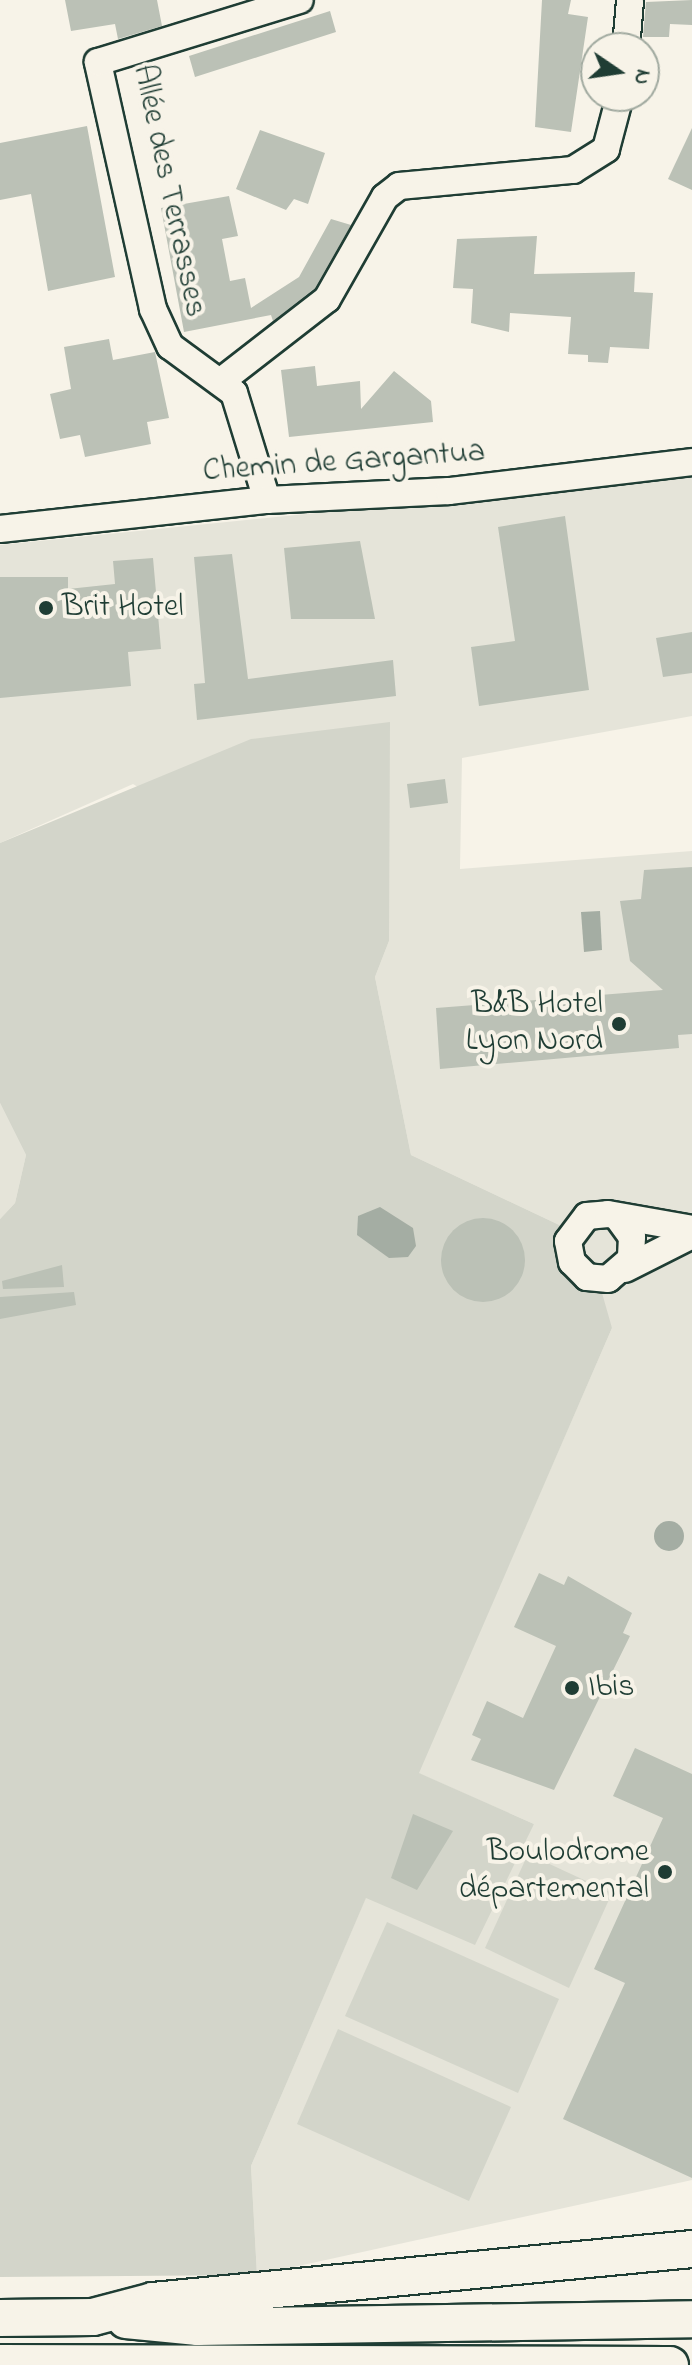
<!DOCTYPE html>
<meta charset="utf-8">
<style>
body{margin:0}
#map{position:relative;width:692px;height:2365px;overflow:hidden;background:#f7f3e8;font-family:"Indie Flower",sans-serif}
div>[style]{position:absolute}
.built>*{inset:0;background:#e5e4d9}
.green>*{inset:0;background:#d3d5ca}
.water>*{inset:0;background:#a4ada3}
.round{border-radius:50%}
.building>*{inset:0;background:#bbc1b6}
.roads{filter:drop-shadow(2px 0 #1f3d34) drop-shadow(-2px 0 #1f3d34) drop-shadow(0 2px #1f3d34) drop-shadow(0 -2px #1f3d34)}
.minor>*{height:26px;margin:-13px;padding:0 13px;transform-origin:13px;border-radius:13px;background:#f7f3e8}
.highway>*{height:36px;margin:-18px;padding:0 18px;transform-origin:18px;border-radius:18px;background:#f7f3e8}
.dots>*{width:22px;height:22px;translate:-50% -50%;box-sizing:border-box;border:4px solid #f7f3e8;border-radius:50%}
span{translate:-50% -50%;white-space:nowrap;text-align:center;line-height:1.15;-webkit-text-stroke:8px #f7f3e8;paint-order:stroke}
.street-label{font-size:32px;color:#1f3d34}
.poi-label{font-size:32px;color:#1f3d34}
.left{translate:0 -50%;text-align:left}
.right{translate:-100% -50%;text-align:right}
.north{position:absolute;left:580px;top:32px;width:80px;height:80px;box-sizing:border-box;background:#f7f3e8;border:2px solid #a1aaa0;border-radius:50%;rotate:103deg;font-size:22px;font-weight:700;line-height:32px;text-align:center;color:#1f3d34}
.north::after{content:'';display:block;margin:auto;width:28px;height:36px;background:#1f3d34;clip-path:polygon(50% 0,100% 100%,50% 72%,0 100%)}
</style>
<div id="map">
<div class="built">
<div style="clip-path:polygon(692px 475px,692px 716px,462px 758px,460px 869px,692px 851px,692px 2180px,257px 2275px,251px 2166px,366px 1897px,534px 1824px,418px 1773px,612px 1328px,572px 1262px,572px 1231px,411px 1155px,375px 977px,389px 941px,133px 784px,0 843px,0 545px)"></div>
<div style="clip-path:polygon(0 1103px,26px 1155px,15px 1203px,0 1219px)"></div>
</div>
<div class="green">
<div style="clip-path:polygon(390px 722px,389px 941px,375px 977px,411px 1155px,572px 1231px,572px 1262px,598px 1279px,612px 1328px,419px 1773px,534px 1824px,475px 1945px,366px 1898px,251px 2166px,257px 2275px,0 2277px,0 1219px,15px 1203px,26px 1155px,0 1103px,0 843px,251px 739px)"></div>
<div style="clip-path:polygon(528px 1854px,612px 1893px,569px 1988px,485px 1948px)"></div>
<div style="clip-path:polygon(387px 1922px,559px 1999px,518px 2093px,345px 2016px)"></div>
<div style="clip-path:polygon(338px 2029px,511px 2107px,469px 2201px,297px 2124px)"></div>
</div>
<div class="water">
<div style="clip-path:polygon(600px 911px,602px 950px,584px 952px,581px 912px)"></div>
<div style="clip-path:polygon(380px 1207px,413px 1228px,416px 1246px,408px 1257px,389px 1258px,357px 1235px,358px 1216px)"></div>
<div class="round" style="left:654px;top:1521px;width:30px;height:30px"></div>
</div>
<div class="building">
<div style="clip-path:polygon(65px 0,157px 0,162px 26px,118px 39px,115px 24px,71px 31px)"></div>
<div style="clip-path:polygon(542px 0,571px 0,568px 14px,588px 17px,571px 132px,535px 127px)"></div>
<div style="clip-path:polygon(692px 0,692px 25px,670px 24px,669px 37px,643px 37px,646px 2px)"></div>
<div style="clip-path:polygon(330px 11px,336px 32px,195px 77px,189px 56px)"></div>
<div style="clip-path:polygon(87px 126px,115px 277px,48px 291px,31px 194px,0 200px,0 143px)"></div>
<div style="clip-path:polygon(692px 128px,692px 190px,668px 179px)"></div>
<div style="clip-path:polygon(260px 130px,325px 153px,308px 204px,294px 199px,286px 210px,236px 189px)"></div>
<div style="clip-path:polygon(229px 196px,238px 236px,222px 239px,230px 281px,245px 278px,251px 308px,299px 277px,331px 219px,351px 225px,315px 288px,273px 321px,271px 315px,184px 332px,161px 208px)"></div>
<div style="clip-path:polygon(537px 236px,534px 274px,635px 272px,634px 292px,653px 293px,649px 349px,610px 347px,608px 363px,588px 362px,588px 355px,568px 354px,571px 317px,510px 313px,509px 332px,471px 323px,473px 289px,453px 288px,457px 239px)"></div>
<div style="clip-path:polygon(109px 339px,113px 360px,155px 352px,169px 418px,147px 422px,151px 444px,85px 457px,80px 435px,60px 439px,50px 394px,71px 389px,64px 347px)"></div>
<div style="clip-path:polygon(315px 366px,317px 386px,360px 381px,361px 409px,394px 371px,431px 401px,433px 422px,289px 437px,281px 370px)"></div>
<div style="clip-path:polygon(565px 516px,589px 690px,479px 706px,471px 647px,515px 641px,498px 527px)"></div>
<div style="clip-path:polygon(360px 541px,375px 619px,291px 619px,284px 548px)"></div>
<div style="clip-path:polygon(232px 554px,248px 679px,393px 660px,396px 696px,197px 720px,194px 684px,205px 683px,194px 557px)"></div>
<div style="clip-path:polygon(153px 558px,161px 649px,128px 652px,131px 686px,0 698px,0 577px,68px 577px,68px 589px,115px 584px,113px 561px)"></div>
<div style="clip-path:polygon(692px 632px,692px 673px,663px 677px,656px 638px)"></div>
<div style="clip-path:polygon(445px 779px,448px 803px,410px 808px,407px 784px)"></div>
<div style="clip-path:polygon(692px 867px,692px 1034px,678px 1035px,679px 1048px,440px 1069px,436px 1008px,663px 990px,630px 961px,620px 901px,641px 899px,644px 870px)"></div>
<div class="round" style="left:441px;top:1218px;width:84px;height:84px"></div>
<div style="clip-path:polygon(62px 1265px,64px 1287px,3px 1289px,2px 1281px)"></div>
<div style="clip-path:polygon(74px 1292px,76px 1305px,0 1319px,0 1297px)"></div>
<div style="clip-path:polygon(539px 1573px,564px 1585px,568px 1576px,632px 1613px,623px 1633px,630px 1636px,554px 1790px,471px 1760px,481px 1739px,472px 1735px,487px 1701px,523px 1718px,556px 1646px,514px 1627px)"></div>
<div style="clip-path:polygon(635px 1748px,692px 1774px,692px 2178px,563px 2119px,625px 1983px,594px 1969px,663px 1818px,613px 1796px)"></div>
<div style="clip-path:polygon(413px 1814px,453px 1831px,417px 1890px,391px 1878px)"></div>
</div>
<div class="roads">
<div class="minor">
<div style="left:626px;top:48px;width:48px;rotate:-85.2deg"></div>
<div style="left:220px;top:382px;width:135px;rotate:-37.8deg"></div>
<div style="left:327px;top:299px;width:117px;rotate:-60.4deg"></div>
<div style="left:385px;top:197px;width:18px;rotate:-38deg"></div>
<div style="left:399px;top:186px;width:175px;rotate:-5.3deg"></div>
<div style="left:573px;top:170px;width:39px;rotate:-32deg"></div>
<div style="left:606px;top:149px;width:55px;rotate:-75.2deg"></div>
<div style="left:267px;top:500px;width:112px;rotate:-107.1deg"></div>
<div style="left:234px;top:393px;width:79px;rotate:-143.7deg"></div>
<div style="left:170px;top:346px;width:41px;rotate:-114.7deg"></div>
<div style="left:153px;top:309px;width:253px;rotate:-102.6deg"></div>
<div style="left:98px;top:62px;width:211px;rotate:-17.1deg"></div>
<div style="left:0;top:529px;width:269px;rotate:-6.2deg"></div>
<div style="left:267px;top:500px;width:182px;rotate:-2.8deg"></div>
<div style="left:449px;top:491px;width:245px;rotate:-6.8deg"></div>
<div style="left:619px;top:1219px;width:22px;rotate:54deg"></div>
<div style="left:632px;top:1237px;width:22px;rotate:93deg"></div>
<div style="left:631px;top:1259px;width:30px;rotate:139deg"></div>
<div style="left:608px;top:1279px;width:21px;rotate:-175deg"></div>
<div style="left:587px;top:1277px;width:21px;rotate:-135deg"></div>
<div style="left:572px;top:1262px;width:21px;rotate:-101deg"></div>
<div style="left:568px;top:1241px;width:31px;rotate:-53deg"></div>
<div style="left:587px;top:1216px;width:21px;rotate:-5deg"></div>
<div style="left:608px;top:1214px;width:85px;rotate:10.1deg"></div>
<div style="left:625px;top:1269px;width:75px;rotate:-26.9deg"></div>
</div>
<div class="highway">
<div style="left:0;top:2318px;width:93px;rotate:-0.6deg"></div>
<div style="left:93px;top:2317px;width:62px;rotate:-14.9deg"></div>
<div style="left:153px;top:2301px;width:542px;rotate:-5.51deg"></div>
<div style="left:126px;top:2320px;width:72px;rotate:5.6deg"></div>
<div style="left:198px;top:2327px;width:494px;rotate:-0.9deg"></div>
<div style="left:0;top:2363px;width:670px;rotate:0.17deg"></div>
</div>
</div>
<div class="dots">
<div style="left:46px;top:608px;background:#1f3d34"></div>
<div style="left:619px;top:1024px;background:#1f3d34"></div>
<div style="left:572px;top:1688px;background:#1f3d34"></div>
<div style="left:665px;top:1872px;background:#1f3d34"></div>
</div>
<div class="street-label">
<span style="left:168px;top:191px;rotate:78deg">Allée des Terrasses</span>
<span style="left:344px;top:463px;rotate:-4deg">Chemin de Gargantua</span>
</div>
<div class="poi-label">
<span class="left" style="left:62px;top:608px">Brit Hotel</span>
<span class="right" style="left:603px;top:1024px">B&amp;B Hotel<br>Lyon Nord</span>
<span class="left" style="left:588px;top:1688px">Ibis</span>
<span class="right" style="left:649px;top:1872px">Boulodrome<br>départemental</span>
</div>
<div class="north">N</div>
</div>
